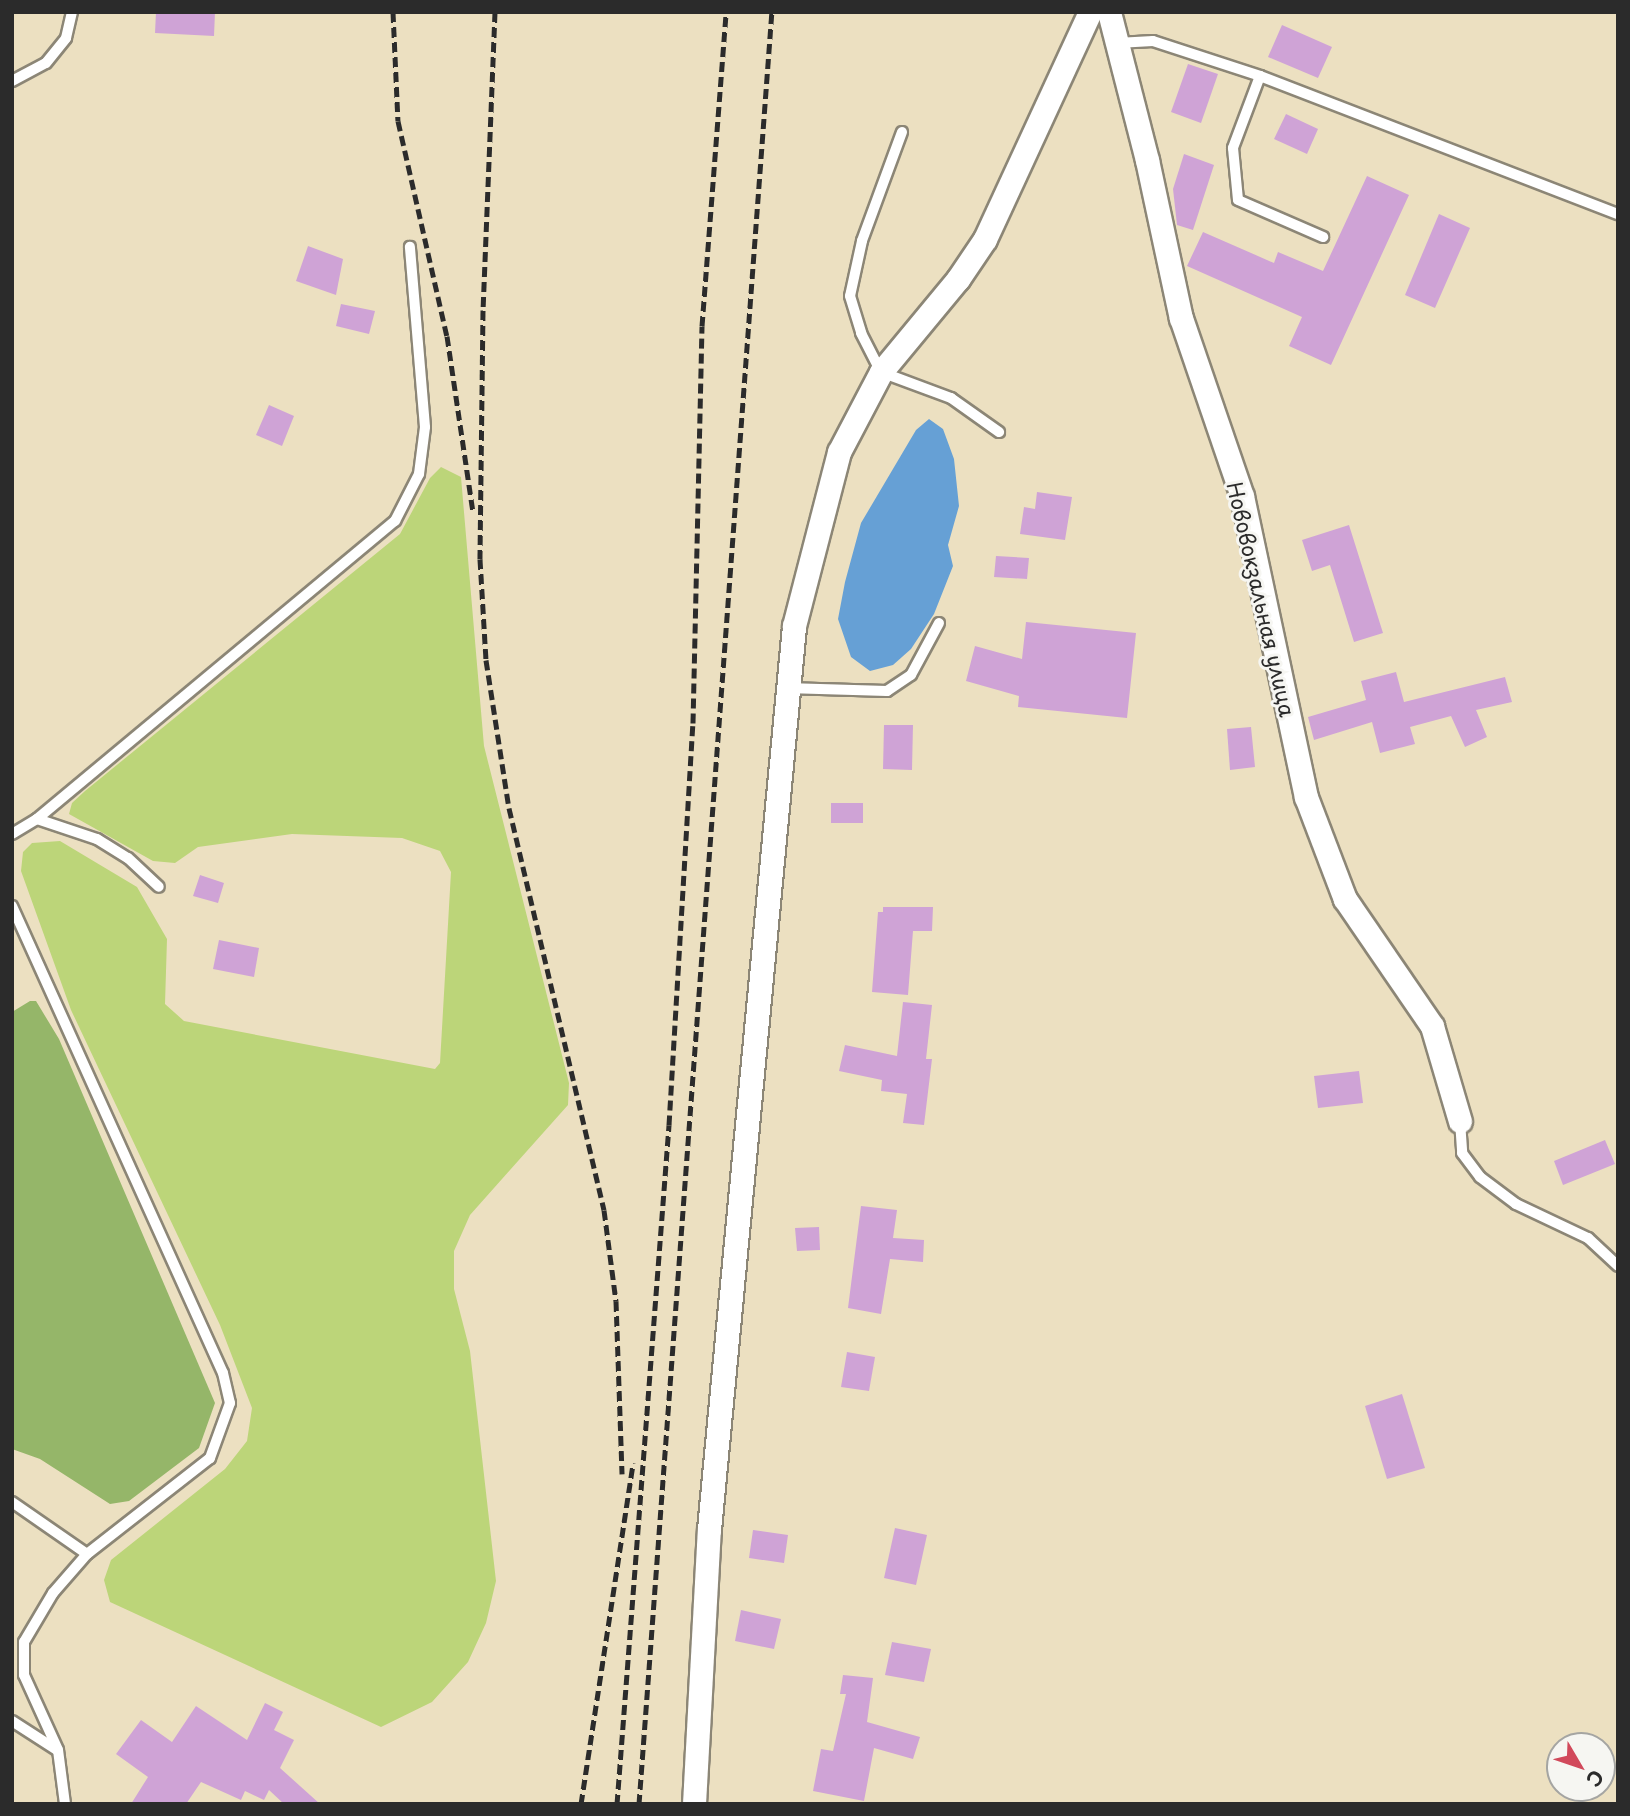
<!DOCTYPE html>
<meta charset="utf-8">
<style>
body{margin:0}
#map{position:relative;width:1630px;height:1816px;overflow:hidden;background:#ece0c1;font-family:"Playpen Sans",sans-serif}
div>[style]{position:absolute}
.green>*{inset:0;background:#bcd579}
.forest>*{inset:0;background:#95b669}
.water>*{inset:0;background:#66a0d5}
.building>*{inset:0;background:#cfa3d6}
.roads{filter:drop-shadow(2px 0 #8c8676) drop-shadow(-2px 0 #8c8676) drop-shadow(0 2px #8c8676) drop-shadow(0 -2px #8c8676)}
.lane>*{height:10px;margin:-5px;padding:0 5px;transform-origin:5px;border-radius:5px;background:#fff}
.street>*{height:23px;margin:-11.5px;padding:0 11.5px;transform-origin:11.5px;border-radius:11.5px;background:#fff}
.rail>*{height:5px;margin-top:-2.5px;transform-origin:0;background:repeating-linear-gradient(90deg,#2b2b2b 0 10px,transparent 0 15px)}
span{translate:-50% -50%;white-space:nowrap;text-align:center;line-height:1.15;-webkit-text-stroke:6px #f6f6f2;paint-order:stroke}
.street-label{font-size:21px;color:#2b2b2b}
.frame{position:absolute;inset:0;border:14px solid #2b2b2b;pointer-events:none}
.north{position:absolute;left:1546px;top:1732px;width:70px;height:70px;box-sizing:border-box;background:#f6f6f2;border:2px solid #a5a5a2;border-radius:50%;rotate:129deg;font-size:19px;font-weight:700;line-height:28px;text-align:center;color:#2b2b2b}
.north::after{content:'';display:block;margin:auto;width:24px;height:32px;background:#d1495b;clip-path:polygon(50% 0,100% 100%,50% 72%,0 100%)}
</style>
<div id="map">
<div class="green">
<div style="clip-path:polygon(441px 467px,461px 477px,484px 746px,569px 1083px,568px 1105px,470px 1215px,454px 1251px,454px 1289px,470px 1351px,496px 1581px,486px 1623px,468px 1662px,432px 1702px,381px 1727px,110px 1602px,104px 1580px,111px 1560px,225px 1469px,247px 1441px,252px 1408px,220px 1325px,71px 1010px,21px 871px,23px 852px,32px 843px,60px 841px,137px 887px,167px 939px,165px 1004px,184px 1021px,435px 1069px,440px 1063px,451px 872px,440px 851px,402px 838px,292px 834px,198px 847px,175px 863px,153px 861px,69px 814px,72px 803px,85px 791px,400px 534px,430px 478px)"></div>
</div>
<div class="forest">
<div style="clip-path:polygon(30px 1001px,36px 1001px,59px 1039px,215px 1403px,199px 1448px,129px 1501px,110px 1504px,40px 1459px,12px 1449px,12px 1012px)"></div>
</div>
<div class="water">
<div style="clip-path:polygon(929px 419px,943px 429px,954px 459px,959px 506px,948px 545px,953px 566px,934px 614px,911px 649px,893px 665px,870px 671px,851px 657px,838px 619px,845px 582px,861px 523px,916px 430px)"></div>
</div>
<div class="building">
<div style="clip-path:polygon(156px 12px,215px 12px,214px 36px,155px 33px)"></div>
<div style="clip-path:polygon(1282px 25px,1332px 47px,1318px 78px,1268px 57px)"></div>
<div style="clip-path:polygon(1188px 64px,1218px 74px,1201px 123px,1171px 112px)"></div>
<div style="clip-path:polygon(1286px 114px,1318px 129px,1307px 154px,1274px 139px)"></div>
<div style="clip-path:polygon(1184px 154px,1214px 165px,1193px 230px,1177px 225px,1173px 189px)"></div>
<div style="clip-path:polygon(1367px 176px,1409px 195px,1331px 365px,1289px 346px,1302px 317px,1187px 266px,1203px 232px,1274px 263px,1278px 252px,1323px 271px)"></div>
<div style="clip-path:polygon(1439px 214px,1470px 228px,1435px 308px,1405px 295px)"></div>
<div style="clip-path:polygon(308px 246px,343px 259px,336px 295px,296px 281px)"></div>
<div style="clip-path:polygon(341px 304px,375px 311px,369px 334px,336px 326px)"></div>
<div style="clip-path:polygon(269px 405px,294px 416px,282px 446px,256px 435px)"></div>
<div style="clip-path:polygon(1037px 492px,1072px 497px,1065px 540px,1020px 534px,1024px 507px,1035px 509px)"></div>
<div style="clip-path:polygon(1349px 525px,1383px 633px,1354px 642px,1330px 565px,1312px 571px,1302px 540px)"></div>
<div style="clip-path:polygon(996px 556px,1029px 558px,1027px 579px,994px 577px)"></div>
<div style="clip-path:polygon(1026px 622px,1136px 633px,1127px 718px,1018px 707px,1019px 696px,966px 681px,975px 646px,1022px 659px)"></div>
<div style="clip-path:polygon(1396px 672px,1404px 702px,1505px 677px,1512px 702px,1476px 710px,1487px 737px,1465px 747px,1451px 716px,1410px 727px,1415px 744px,1380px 753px,1372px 722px,1314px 740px,1308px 717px,1366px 700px,1361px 681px)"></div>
<div style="clip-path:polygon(884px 725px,913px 725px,912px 770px,883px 769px)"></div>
<div style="clip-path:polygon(1251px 727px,1255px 767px,1230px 770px,1227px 729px)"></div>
<div style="clip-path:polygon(831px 803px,863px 803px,863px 823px,831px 823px)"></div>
<div style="clip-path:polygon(200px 875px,224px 883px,218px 903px,193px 896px)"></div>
<div style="clip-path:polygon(883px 907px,933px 907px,932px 931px,913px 931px,908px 995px,872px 992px,878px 912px,883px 912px)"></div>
<div style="clip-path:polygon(219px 940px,259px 948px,254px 977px,213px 969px)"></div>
<div style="clip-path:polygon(903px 1002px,932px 1005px,926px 1059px,932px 1059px,924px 1125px,903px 1123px,907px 1094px,881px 1091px,882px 1080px,839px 1071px,845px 1045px,897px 1056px)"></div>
<div style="clip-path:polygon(1359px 1071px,1363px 1103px,1318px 1108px,1314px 1076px)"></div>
<div style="clip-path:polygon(1605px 1140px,1615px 1164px,1563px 1185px,1554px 1161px)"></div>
<div style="clip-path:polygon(861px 1206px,897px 1210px,893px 1238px,924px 1240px,923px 1262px,890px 1259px,881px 1314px,848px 1308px)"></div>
<div style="clip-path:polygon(819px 1227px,820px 1250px,797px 1251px,795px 1228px)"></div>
<div style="clip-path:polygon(847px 1352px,875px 1357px,869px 1391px,841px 1387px)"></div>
<div style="clip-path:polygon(1402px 1394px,1425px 1468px,1387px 1479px,1365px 1406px)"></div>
<div style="clip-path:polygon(895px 1528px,927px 1535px,916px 1585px,884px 1578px)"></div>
<div style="clip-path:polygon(753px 1530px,788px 1535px,784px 1563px,749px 1558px)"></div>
<div style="clip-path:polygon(741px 1610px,781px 1619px,774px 1649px,735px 1641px)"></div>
<div style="clip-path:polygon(892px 1642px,931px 1649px,924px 1682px,885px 1675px)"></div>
<div style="clip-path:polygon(843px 1675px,873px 1678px,867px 1722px,920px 1737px,913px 1759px,874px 1748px,864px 1801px,813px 1791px,821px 1749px,833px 1751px,846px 1694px,840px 1694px)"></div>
<div style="clip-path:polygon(265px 1703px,283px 1712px,274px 1730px,294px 1740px,280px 1768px,320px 1804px,284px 1804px,269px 1790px,264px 1800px,245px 1791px,241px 1800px,201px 1782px,186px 1804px,131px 1804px,148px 1777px,116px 1754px,141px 1720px,172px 1742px,196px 1706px,247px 1740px)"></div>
</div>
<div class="roads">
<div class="lane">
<div style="left:1117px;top:43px;width:36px;rotate:-3deg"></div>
<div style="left:1153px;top:41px;width:113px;rotate:18.1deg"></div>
<div style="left:1260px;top:76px;width:384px;rotate:21.1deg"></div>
<div style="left:1260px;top:76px;width:77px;rotate:110.6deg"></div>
<div style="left:1233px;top:148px;width:52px;rotate:84.5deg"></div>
<div style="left:1238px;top:200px;width:93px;rotate:23.5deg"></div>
<div style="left:12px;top:81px;width:38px;rotate:-28deg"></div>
<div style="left:46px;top:63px;width:32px;rotate:-51deg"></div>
<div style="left:66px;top:38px;width:27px;rotate:-77deg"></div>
<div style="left:902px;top:132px;width:116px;rotate:110.2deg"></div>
<div style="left:862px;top:241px;width:56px;rotate:102.3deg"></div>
<div style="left:850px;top:296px;width:39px;rotate:73deg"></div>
<div style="left:861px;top:333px;width:44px;rotate:62.9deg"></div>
<div style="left:881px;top:372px;width:75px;rotate:20.4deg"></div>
<div style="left:951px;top:398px;width:59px;rotate:35.3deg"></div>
<div style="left:786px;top:688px;width:101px;rotate:1.7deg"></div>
<div style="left:887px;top:691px;width:29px;rotate:-34deg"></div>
<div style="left:911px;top:675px;width:59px;rotate:-61.7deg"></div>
<div style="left:37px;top:819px;width:63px;rotate:18.4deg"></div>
<div style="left:97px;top:839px;width:36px;rotate:32deg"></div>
<div style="left:128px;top:858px;width:42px;rotate:43.1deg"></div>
<div style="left:12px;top:834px;width:29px;rotate:-31deg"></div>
<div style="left:37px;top:819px;width:466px;rotate:-39.8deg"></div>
<div style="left:395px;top:521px;width:53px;rotate:-62.9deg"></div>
<div style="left:419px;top:474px;width:47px;rotate:-82.7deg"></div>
<div style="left:425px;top:427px;width:181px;rotate:-94.8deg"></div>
<div style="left:12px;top:906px;width:512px;rotate:65.69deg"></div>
<div style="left:223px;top:1373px;width:31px;rotate:77deg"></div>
<div style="left:230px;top:1403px;width:59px;rotate:110deg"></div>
<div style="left:210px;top:1458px;width:156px;rotate:142deg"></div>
<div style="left:87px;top:1554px;width:52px;rotate:131.1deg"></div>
<div style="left:53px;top:1593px;width:57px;rotate:120.6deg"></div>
<div style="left:24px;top:1642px;width:33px;rotate:90deg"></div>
<div style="left:24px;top:1675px;width:82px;rotate:65.6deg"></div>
<div style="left:58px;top:1750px;width:54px;rotate:82.6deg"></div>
<div style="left:1460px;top:1121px;width:32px;rotate:86deg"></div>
<div style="left:1462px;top:1153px;width:30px;rotate:53deg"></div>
<div style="left:1480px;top:1177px;width:45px;rotate:36.9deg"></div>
<div style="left:1516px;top:1204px;width:80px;rotate:25.3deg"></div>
<div style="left:1588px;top:1238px;width:41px;rotate:43deg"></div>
<div style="left:12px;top:1502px;width:91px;rotate:34.7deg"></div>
<div style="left:12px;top:1721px;width:54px;rotate:32.8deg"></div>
</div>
<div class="street">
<div style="left:1109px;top:12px;width:153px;rotate:75.6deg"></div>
<div style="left:1147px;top:160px;width:162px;rotate:77.9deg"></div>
<div style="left:1181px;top:318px;width:188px;rotate:71.1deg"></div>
<div style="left:1242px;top:496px;width:308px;rotate:78deg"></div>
<div style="left:1306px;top:797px;width:109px;rotate:69.1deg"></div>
<div style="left:1345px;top:899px;width:154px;rotate:55.6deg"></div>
<div style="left:1432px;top:1026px;width:99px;rotate:73.6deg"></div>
<div style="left:694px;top:1804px;width:275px;rotate:-86.9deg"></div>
<div style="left:709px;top:1529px;width:907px;rotate:-84.62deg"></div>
<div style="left:794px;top:626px;width:180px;rotate:-75.5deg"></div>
<div style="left:839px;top:452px;width:90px;rotate:-62.3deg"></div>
<div style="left:881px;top:372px;width:121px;rotate:-50.4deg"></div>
<div style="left:958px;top:279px;width:48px;rotate:-56deg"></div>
<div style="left:985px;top:239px;width:250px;rotate:-65.2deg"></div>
</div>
</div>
<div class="rail">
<div style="left:393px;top:12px;width:109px;rotate:87.4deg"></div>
<div style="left:398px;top:121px;width:221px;rotate:77.2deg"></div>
<div style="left:447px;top:336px;width:178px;rotate:81.6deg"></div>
<div style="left:495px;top:12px;width:298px;rotate:92.3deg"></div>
<div style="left:483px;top:310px;width:249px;rotate:90.7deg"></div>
<div style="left:480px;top:559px;width:101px;rotate:86.6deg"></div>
<div style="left:486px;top:660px;width:150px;rotate:81.2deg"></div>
<div style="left:509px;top:808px;width:413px;rotate:76.7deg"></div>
<div style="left:604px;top:1210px;width:92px;rotate:82.5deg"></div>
<div style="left:616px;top:1301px;width:173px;rotate:88deg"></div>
<div style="left:581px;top:1804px;width:345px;rotate:-81.3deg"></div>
<div style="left:617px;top:1804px;width:681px;rotate:-85.62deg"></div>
<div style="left:669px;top:1125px;width:403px;rotate:-86.6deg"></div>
<div style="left:693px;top:723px;width:397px;rotate:-88.7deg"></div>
<div style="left:702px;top:326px;width:315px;rotate:-85.6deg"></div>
<div style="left:639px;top:1804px;width:1797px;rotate:-85.76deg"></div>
</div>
<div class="street-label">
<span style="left:1262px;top:599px;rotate:77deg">Нововокзальная улица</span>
</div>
<div class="frame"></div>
<div class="north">С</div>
</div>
